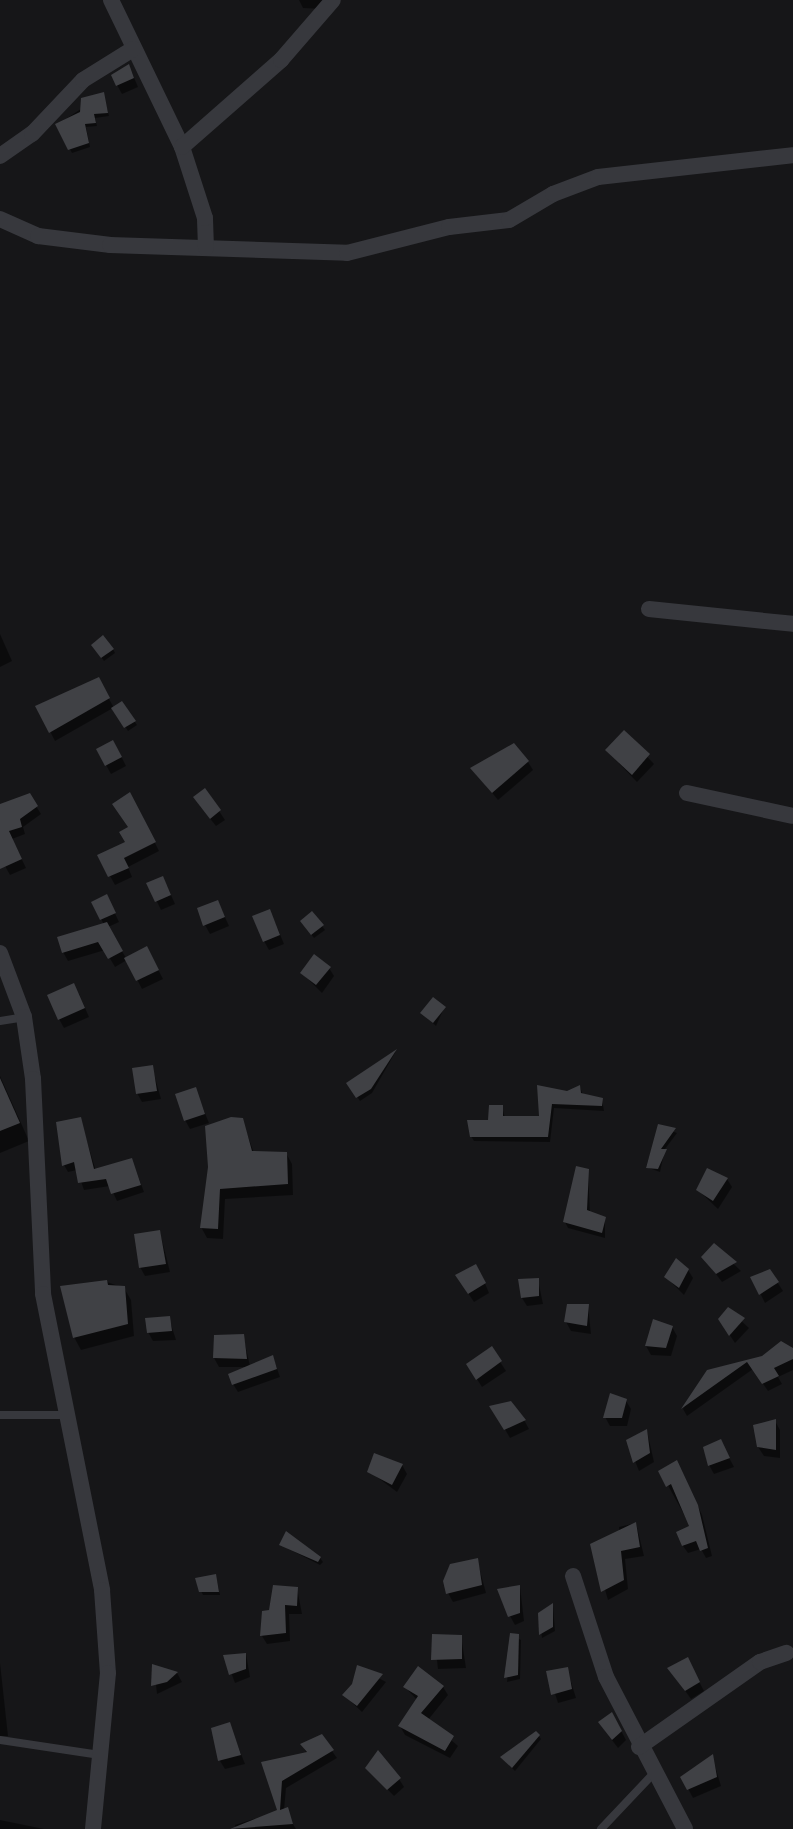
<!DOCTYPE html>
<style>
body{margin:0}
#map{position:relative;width:793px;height:1829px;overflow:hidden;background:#161618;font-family:Karla,sans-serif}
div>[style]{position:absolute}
.shadow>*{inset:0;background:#0007}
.building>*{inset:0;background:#404145}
.lane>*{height:8px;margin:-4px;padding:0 4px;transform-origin:4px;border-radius:4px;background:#37383d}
.street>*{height:16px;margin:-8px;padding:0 8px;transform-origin:8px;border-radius:8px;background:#37383d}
span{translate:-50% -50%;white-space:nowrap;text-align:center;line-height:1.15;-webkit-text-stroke:4.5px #111113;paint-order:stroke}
</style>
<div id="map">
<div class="shadow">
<div style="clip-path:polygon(299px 0,323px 0,323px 9px,303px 8px)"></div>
<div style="clip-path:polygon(129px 66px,138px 87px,122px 94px,117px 85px)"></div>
<div style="clip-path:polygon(103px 94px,109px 116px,95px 118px,97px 126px,86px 127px,90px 147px,72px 153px,57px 125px)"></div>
<div style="clip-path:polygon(0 634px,12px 661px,0 667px)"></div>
<div style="clip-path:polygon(95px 649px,113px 649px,115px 653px,104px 661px)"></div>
<div style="clip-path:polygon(98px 679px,114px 708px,122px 703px,137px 725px,128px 731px,113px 708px,55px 741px,37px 706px)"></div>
<div style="clip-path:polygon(624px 732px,654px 764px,637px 782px,607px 751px)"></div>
<div style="clip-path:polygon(118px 750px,126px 766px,111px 774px,106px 765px)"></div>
<div style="clip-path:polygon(528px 762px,533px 770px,498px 800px,472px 768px)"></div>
<div style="clip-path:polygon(205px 790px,225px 820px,216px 826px,200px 806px)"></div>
<div style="clip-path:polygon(29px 795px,41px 814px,23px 827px,25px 834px,12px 839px,26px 868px,10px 875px,0 857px,0 806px)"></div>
<div style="clip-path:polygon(135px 803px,159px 851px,128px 867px,132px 877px,115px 885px,99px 856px,127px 843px)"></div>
<div style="clip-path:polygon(148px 883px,167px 886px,175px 904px,161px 910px)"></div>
<div style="clip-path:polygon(93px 902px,111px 905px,119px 922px,108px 927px,126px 958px,151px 956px,163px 979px,142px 989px,127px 960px,115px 967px,105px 950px,68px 961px,63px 952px,104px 925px)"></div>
<div style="clip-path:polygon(218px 902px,229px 926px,210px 934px,205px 925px)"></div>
<div style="clip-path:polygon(274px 920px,284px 944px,269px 950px,264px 941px)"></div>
<div style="clip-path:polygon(304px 925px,322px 926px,325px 930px,314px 938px)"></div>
<div style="clip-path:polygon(329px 968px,334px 976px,322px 993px,302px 973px)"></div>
<div style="clip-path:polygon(79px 994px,89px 1017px,64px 1028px,59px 1019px)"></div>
<div style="clip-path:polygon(444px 1008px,436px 1026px,422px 1013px)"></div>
<div style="clip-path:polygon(396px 1051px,372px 1093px,360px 1101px,348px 1083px)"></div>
<div style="clip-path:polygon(152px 1067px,161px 1099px,142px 1102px,137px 1093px)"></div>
<div style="clip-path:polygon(0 1076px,29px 1141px,0 1153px)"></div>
<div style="clip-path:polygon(539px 1087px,567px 1092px,580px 1087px,583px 1095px,602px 1099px,604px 1111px,554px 1108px,550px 1142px,474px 1141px,471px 1136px,502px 1107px,505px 1118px,541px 1118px)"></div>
<div style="clip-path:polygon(195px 1089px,209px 1123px,190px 1129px,185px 1120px)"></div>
<div style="clip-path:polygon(80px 1119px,96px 1171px,132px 1160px,144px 1192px,117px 1201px,110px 1186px,84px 1190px,77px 1170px,68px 1172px,64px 1165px)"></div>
<div style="clip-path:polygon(242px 1120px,254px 1153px,286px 1153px,292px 1164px,293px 1195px,225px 1199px,223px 1239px,207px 1238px,201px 1227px)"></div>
<div style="clip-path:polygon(659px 1126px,677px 1133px,665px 1149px,660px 1172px,646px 1167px)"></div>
<div style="clip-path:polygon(588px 1171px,590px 1213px,605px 1218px,605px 1238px,568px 1228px,565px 1222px)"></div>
<div style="clip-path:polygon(727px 1179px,732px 1187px,718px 1209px,698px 1190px)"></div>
<div style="clip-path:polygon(160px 1232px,170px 1272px,145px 1276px,140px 1267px)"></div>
<div style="clip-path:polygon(714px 1245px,741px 1271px,722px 1282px,703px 1257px)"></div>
<div style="clip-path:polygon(688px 1270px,693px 1278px,684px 1295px,666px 1277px)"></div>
<div style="clip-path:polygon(770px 1271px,783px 1291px,765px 1303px,752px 1277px)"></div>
<div style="clip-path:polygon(481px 1274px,489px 1293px,474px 1302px,462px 1284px)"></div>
<div style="clip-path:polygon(538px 1280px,543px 1304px,527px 1306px,522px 1298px)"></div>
<div style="clip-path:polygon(107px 1282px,124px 1288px,131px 1300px,134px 1336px,81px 1350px,74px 1337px)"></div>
<div style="clip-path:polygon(588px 1306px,591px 1334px,571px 1331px,566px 1322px)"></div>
<div style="clip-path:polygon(728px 1309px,749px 1328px,735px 1343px,725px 1328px)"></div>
<div style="clip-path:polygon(169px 1318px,176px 1340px,153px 1341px,148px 1332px)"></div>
<div style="clip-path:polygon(672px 1327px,677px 1336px,671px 1356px,651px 1355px,646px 1346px)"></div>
<div style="clip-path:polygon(243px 1335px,250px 1366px,273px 1357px,280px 1377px,238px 1392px,233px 1384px,248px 1367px,219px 1367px,214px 1358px)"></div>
<div style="clip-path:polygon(491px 1348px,506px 1371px,482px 1387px,473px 1373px)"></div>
<div style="clip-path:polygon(793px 1350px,793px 1370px,778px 1377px,782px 1384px,768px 1391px,753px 1369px,687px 1416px,683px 1409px,708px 1371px)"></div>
<div style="clip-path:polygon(626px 1401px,631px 1409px,627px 1426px,610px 1426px,605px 1417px)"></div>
<div style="clip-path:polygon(492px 1407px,524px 1420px,529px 1429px,510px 1438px)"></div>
<div style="clip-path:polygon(775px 1421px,780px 1430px,780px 1458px,764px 1456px,758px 1447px)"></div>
<div style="clip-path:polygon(647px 1431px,654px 1462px,639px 1471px,627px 1441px)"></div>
<div style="clip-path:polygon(725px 1450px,734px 1467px,714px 1474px,709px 1465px)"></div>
<div style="clip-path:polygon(402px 1465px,407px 1474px,397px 1492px,369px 1471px)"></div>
<div style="clip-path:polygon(681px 1469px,702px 1515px,712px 1556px,706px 1558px,701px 1549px,688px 1553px,683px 1546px,678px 1533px,691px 1527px,660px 1471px)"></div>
<div style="clip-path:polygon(636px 1523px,644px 1556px,625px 1559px,628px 1589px,608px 1600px,592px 1545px,620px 1536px,619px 1527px)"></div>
<div style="clip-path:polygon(281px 1545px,320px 1558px,323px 1562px,320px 1565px)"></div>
<div style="clip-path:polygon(477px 1560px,486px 1593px,453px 1602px,448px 1593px)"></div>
<div style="clip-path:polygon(216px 1576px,220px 1595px,203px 1595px,201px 1591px)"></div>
<div style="clip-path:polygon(520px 1587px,524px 1621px,515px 1625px,510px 1616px)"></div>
<div style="clip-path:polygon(297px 1588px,302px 1614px,289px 1614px,290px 1641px,267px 1644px,262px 1636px,270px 1612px)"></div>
<div style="clip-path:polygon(553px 1606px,555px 1631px,542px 1638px,539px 1613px)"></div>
<div style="clip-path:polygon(434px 1635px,461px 1636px,466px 1668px,438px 1669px)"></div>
<div style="clip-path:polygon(511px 1635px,521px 1640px,520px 1679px,507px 1682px)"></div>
<div style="clip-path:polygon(246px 1654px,250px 1677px,235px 1683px,225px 1656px)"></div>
<div style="clip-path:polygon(0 1663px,8px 1736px,0 1736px)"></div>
<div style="clip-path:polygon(154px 1666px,177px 1673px,182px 1682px,157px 1694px)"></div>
<div style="clip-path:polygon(358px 1667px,386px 1682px,362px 1712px,344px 1695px,354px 1685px)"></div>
<div style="clip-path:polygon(669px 1668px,692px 1668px,704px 1691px,691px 1699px)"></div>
<div style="clip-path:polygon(567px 1669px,576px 1698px,558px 1703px,548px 1672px)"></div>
<div style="clip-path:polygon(405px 1687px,443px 1687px,448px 1695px,428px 1720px,458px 1746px,450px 1758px,405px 1735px,400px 1726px,417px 1700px)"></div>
<div style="clip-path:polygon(612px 1714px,626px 1740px,618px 1748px,605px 1731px)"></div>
<div style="clip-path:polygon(229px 1724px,245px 1764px,225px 1769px,220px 1761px)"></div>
<div style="clip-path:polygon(538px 1735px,541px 1739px,515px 1771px,502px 1758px)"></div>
<div style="clip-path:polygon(321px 1736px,337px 1758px,286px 1788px,284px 1810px,296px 1829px,236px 1829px,235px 1825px,279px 1811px,263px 1763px,307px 1754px,302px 1745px)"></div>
<div style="clip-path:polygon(712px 1756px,721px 1786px,693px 1798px,682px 1777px)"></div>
<div style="clip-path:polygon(367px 1768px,399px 1779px,404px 1787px,394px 1796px)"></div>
<div style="clip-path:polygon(0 1820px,44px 1829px,0 1829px)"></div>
</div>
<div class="building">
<div style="clip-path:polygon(129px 64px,134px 78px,116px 86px,111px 75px)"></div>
<div style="clip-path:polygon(104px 92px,108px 113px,94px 114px,96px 123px,85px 124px,89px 143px,68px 150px,55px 124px,80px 112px,81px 98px)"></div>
<div style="clip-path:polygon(103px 635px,114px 649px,101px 658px,91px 645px)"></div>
<div style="clip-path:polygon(99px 677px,110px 698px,49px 733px,35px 706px)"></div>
<div style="clip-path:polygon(122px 701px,136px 721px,124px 728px,111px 708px)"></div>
<div style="clip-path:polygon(624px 730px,650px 754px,632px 775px,605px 750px)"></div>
<div style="clip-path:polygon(113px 740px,122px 757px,105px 766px,96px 749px)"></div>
<div style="clip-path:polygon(514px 743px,529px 761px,492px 793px,470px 768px)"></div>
<div style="clip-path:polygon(205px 788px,221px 810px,210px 819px,193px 797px)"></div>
<div style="clip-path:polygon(130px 792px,156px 842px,124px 858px,129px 868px,108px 877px,97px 855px,125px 842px,119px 832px,128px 827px,112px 804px)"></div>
<div style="clip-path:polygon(30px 793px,38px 806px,20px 819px,22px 827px,9px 831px,22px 859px,0 869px,0 804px)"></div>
<div style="clip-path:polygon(163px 876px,171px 895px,155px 902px,146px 883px)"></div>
<div style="clip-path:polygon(107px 894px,116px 913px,100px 920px,91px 902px)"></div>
<div style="clip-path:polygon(218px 900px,225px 917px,203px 926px,197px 908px)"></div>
<div style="clip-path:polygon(270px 909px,280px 935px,263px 942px,252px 916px)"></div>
<div style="clip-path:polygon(312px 911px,324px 925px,311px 935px,300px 921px)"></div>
<div style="clip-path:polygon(107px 922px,123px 951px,108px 959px,98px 942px,62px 953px,57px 937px)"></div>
<div style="clip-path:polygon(147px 946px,159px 970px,136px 981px,124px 958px)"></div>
<div style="clip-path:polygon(314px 954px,331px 967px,316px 985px,300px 973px)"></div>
<div style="clip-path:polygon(74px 983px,85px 1008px,58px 1020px,47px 995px)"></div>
<div style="clip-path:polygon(433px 997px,446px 1007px,433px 1023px,420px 1013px)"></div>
<div style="clip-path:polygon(397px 1049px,371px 1089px,356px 1098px,346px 1083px)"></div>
<div style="clip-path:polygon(153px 1065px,157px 1091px,136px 1094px,132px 1068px)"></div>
<div style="clip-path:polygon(0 1078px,20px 1123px,0 1131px)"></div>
<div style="clip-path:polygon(537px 1085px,567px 1091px,580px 1085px,581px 1093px,603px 1098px,602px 1106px,552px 1104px,548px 1137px,470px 1137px,467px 1120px,488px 1120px,489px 1105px,503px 1105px,503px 1116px,539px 1116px)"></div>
<div style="clip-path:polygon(196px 1087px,205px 1114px,184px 1121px,175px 1094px)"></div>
<div style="clip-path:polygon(81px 1117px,94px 1169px,132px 1158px,141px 1185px,111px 1194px,106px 1179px,78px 1183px,74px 1162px,62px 1166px,56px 1122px)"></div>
<div style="clip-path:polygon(231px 1117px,243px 1118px,252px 1151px,287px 1152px,288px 1184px,220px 1189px,218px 1229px,200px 1228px,208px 1167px,205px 1126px)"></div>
<div style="clip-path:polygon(658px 1124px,676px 1128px,661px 1149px,667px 1149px,658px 1169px,646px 1168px)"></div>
<div style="clip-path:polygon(576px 1166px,589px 1169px,587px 1210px,606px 1217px,602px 1233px,563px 1222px)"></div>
<div style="clip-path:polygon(707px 1168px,728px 1178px,713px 1201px,696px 1190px)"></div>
<div style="clip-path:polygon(160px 1230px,166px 1264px,139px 1268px,134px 1234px)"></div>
<div style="clip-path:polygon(714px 1243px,737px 1262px,716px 1274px,701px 1257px)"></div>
<div style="clip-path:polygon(676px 1258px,689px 1269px,679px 1288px,664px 1277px)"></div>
<div style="clip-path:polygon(476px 1264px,486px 1283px,468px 1294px,455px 1275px)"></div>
<div style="clip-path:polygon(770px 1269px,779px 1282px,759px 1295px,750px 1277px)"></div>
<div style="clip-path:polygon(539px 1278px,539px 1296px,521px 1298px,518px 1279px)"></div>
<div style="clip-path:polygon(107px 1280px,108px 1285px,125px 1286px,128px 1324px,73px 1338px,60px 1286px)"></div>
<div style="clip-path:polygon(567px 1304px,589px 1304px,587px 1326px,564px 1322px)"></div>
<div style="clip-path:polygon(728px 1307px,745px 1318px,729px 1336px,718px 1319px)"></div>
<div style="clip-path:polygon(170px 1316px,172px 1331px,147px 1333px,145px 1318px)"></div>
<div style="clip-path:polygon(653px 1319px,673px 1326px,666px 1348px,645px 1346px)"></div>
<div style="clip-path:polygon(244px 1334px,247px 1359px,213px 1358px,214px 1335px)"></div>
<div style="clip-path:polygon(781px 1341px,793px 1348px,793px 1359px,774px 1368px,779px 1376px,762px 1384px,747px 1362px,681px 1409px,707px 1370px,762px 1356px)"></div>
<div style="clip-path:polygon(492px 1346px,502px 1361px,476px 1380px,466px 1364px)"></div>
<div style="clip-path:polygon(273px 1355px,277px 1369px,232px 1385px,228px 1374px)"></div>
<div style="clip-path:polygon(610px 1393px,627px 1399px,622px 1418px,603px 1418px)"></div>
<div style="clip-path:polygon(511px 1401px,526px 1420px,504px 1430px,489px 1406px)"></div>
<div style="clip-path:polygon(776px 1419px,776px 1450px,757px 1447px,753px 1425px)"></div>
<div style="clip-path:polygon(647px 1429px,650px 1453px,633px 1463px,626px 1440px)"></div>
<div style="clip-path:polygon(721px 1439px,730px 1458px,708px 1466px,703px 1447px)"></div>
<div style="clip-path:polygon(374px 1453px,403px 1464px,392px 1485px,367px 1472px)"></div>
<div style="clip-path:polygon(677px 1460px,698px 1505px,708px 1548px,700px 1551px,696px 1541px,682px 1546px,676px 1532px,689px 1526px,671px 1484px,666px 1487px,658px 1471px)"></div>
<div style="clip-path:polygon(636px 1522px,640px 1547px,621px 1551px,624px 1580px,601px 1592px,590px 1544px)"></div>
<div style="clip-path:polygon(286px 1531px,321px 1557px,318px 1562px,279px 1545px)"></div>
<div style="clip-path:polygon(478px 1558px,482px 1585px,446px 1594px,443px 1581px,450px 1564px)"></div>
<div style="clip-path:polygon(216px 1574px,219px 1592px,199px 1592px,195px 1578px)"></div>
<div style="clip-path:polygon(273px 1585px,298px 1587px,297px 1606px,285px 1605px,286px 1633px,260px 1636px,262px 1611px,269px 1610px)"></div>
<div style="clip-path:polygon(520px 1585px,520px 1613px,508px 1617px,497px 1589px)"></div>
<div style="clip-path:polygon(553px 1603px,553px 1627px,539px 1635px,538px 1613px)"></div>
<div style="clip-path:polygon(510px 1633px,519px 1634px,518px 1675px,504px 1678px)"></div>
<div style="clip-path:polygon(432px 1634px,462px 1635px,462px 1659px,431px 1660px)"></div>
<div style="clip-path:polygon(246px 1653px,246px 1669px,229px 1675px,223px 1655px)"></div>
<div style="clip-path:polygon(688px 1657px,700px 1682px,685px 1691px,667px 1668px)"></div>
<div style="clip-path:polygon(152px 1664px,178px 1672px,167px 1682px,151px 1686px)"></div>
<div style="clip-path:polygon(357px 1665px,383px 1674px,357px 1706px,342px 1695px,352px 1684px)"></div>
<div style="clip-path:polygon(418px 1666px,444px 1686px,421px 1713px,454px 1736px,445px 1751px,398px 1726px,418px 1696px,403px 1687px)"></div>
<div style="clip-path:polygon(568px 1667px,572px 1689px,551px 1695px,546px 1671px)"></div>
<div style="clip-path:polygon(612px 1712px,622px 1731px,612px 1740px,598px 1722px)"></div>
<div style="clip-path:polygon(230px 1722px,241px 1755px,218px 1761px,211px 1728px)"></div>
<div style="clip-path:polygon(536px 1731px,540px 1735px,512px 1768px,500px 1757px)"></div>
<div style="clip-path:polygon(322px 1734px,334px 1750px,282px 1781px,280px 1810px,288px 1807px,293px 1824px,230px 1829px,277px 1810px,261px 1762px,307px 1752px,300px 1744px)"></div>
<div style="clip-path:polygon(378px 1750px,401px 1778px,387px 1790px,365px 1768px)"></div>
<div style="clip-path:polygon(713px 1754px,717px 1777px,687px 1790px,680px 1777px)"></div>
</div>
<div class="lane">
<div style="left:0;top:1021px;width:24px;rotate:-9deg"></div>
<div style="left:0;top:1415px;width:66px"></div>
<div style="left:0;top:1740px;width:101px;rotate:8.5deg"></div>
<div style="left:601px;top:1829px;width:77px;rotate:-46.6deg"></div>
</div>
<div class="street">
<div style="left:111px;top:0;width:163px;rotate:64.2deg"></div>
<div style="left:0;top:156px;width:39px;rotate:-35deg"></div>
<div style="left:32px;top:134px;width:74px;rotate:-46.6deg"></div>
<div style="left:83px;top:80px;width:59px;rotate:-31.8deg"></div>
<div style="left:0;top:219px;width:42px;rotate:24.1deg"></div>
<div style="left:38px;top:236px;width:73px;rotate:7.1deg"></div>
<div style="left:110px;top:245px;width:237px;rotate:1.9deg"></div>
<div style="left:347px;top:253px;width:105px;rotate:-14.3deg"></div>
<div style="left:449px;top:227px;width:60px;rotate:-6.7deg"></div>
<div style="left:509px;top:220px;width:51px;rotate:-30.6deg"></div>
<div style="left:553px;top:194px;width:48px;rotate:-20.7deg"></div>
<div style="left:598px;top:177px;width:196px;rotate:-6.4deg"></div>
<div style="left:206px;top:248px;width:30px;rotate:-92deg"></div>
<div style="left:205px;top:218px;width:75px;rotate:-107.9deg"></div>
<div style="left:182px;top:147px;width:132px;rotate:-41.3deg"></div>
<div style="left:281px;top:60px;width:79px;rotate:-49.1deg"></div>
<div style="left:649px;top:609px;width:145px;rotate:5.9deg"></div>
<div style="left:687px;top:793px;width:108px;rotate:12.2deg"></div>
<div style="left:0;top:953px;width:68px;rotate:69.4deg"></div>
<div style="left:24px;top:1017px;width:63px;rotate:81.7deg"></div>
<div style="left:33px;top:1079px;width:215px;rotate:87.3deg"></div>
<div style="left:43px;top:1294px;width:302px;rotate:78.7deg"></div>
<div style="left:102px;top:1590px;width:83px;rotate:85.9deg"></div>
<div style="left:108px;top:1673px;width:157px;rotate:95.5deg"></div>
<div style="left:573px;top:1576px;width:106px;rotate:71.9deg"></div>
<div style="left:606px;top:1677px;width:171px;rotate:62.5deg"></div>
<div style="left:639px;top:1747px;width:148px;rotate:-35.1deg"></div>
<div style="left:760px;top:1662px;width:28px;rotate:-19deg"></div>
</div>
</div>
